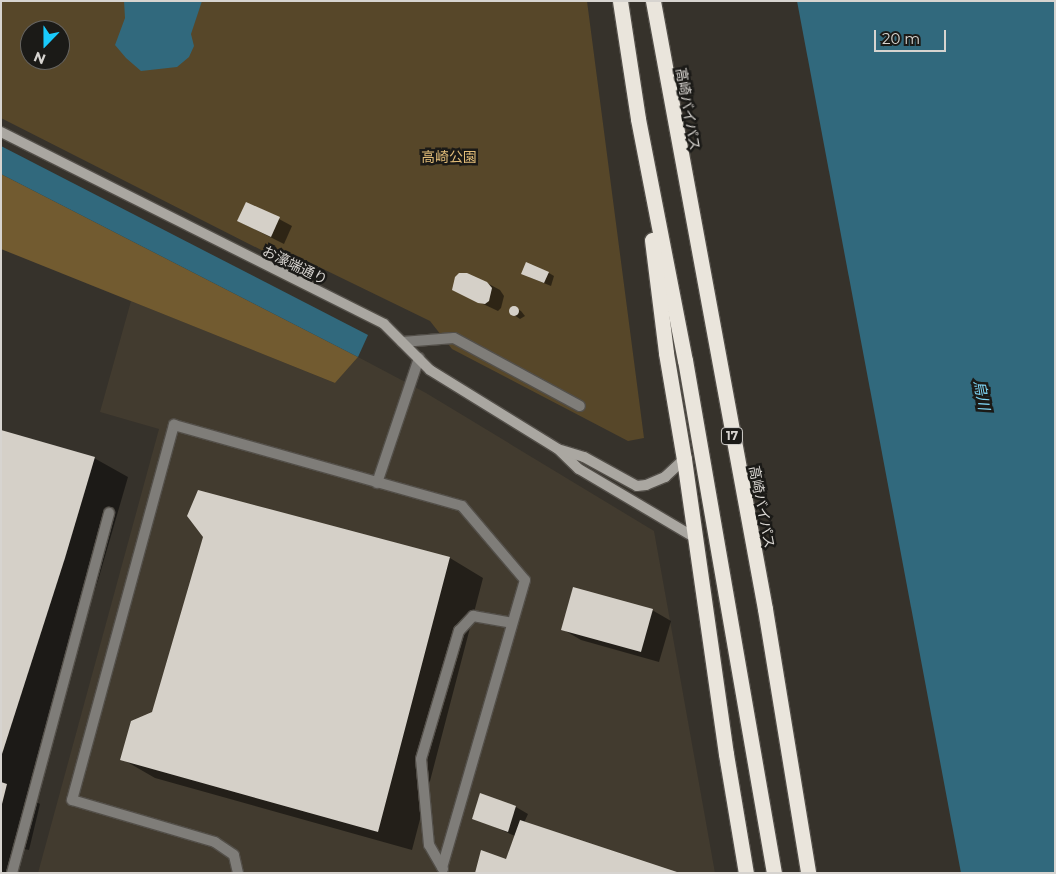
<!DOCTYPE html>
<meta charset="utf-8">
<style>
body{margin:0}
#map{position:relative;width:1056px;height:874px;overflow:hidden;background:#36322b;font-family:Montserrat,"Noto Sans JP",sans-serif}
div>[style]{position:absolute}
.built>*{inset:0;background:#423b2f}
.green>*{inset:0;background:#574729}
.forest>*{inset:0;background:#725b30}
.water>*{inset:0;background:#31697d}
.shadow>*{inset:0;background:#0007}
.building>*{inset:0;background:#d5d0c8}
.round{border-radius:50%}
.roads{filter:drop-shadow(1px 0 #534f49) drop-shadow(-1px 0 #534f49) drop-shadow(0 1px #534f49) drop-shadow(0 -1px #534f49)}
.lane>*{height:10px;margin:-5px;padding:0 5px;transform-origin:5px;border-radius:5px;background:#7f7d79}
.secondary>*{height:10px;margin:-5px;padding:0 5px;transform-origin:5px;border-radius:5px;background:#aaa7a1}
.highway>*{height:15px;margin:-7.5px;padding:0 7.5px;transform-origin:7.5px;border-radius:7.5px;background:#eae5dc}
span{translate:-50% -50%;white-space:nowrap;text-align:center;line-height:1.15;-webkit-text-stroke:5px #1b1a17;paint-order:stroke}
.shield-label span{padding:1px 4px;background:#1b1a17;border:1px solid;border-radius:4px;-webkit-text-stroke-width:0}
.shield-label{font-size:12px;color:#d7d4d0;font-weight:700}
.street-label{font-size:14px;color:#d7d4d0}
.park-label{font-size:14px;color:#e1bc78}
.water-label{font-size:15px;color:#80d8f9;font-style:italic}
.frame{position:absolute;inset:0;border:2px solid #d7d4d0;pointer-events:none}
.north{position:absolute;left:20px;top:20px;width:50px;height:50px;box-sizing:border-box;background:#1b1a17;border:1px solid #666461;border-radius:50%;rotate:202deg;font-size:14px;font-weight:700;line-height:20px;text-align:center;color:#d7d4d0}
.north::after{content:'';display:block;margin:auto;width:18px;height:22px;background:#19cafc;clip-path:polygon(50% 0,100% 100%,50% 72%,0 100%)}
.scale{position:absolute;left:874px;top:30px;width:72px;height:22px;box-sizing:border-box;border:2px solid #d7d4d0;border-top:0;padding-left:6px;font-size:15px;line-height:18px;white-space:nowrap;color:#d7d4d0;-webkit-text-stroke:4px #1b1a17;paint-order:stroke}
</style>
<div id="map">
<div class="built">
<div style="clip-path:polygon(131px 301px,335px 383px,358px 357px,426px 393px,654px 531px,715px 873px,38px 873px,159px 429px,100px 412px)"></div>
</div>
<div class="green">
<div style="clip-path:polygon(evenodd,1px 1px,587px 1px,644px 438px,628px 441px,452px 349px,430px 321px,280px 248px,273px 256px,1px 118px,1px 1px,30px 30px,60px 30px,60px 60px,30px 60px,30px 30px)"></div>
</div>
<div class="forest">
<div style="clip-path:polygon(1px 174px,358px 357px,335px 383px,1px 249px)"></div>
</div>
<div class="water">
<div style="clip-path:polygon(124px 1px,202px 1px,191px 34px,194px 46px,189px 57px,177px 67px,141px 71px,126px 58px,115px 45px,125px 18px)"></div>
<div style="clip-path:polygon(797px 1px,1055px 1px,1055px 873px,961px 873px)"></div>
<div style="clip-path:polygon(1px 146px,368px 335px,358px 357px,1px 174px)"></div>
</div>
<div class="shadow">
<div style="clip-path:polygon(279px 219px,292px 226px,284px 244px,238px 221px)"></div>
<div style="clip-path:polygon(549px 273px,554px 276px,551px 286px,529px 277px)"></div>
<div style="clip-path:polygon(487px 283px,500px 290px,504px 296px,501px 308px,498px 311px,466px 296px)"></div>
<div style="clip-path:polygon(515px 308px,521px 311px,525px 316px,520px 319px,514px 315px,511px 310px)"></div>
<div style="clip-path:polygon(1px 431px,94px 458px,128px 477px,99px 577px,27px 797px,40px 804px,29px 850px,15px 847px,9px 873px,1px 873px)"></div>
<div style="clip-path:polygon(198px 491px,450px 558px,483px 578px,412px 850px,155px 778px,122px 759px,154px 713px,204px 536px)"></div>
<div style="clip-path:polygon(652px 610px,671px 621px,659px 662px,581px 640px,562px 629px)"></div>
<div style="clip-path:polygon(481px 794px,516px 807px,528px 814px,507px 860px,515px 836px,474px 818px)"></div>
</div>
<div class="building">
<div style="clip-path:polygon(246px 202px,280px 217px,271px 237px,237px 221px)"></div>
<div style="clip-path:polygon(526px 262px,549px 272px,544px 283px,521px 274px)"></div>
<div style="clip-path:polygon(459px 273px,467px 273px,487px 282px,492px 288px,489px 301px,485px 304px,478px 303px,452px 290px,455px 277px)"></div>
<div class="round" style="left:509px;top:306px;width:10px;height:10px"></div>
<div style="clip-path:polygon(1px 430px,95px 457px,65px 558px,2px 754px)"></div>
<div style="clip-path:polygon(198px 490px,450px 557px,378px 832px,120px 760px,131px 721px,152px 712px,203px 537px,187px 516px)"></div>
<div style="clip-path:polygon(573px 587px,653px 609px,641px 652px,561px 630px)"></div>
<div style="clip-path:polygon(1px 782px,7px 784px,2px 804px,1px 804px)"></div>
<div style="clip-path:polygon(480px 793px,516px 806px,508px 832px,472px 819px)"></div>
<div style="clip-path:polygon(520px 820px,677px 872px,677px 873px,475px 873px,481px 850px,506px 859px)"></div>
</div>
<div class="roads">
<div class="lane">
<div style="left:402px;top:342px;width:52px;rotate:-4.4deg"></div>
<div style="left:454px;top:338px;width:143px;rotate:28.4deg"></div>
<div style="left:377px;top:483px;width:132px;rotate:-71.4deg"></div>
<div style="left:443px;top:869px;width:28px;rotate:-120deg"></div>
<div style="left:429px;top:845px;width:86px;rotate:-95.3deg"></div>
<div style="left:421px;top:759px;width:134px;rotate:-73.5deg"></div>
<div style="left:459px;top:631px;width:21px;rotate:-47deg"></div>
<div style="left:473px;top:616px;width:39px;rotate:10deg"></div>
<div style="left:12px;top:873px;width:373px;rotate:-74.9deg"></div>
<div style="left:238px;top:873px;width:18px;rotate:-103deg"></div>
<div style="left:234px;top:855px;width:23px;rotate:-146deg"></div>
<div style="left:215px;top:842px;width:149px;rotate:-163.6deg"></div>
<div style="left:72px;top:800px;width:389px;rotate:-74.8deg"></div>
<div style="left:174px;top:425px;width:299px;rotate:15.7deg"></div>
<div style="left:462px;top:506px;width:97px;rotate:49.6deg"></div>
<div style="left:525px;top:580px;width:299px;rotate:106.1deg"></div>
</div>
<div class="secondary">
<div style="left:1px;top:132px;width:428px;rotate:26.6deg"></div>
<div style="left:384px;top:324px;width:65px;rotate:45deg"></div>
<div style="left:430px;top:370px;width:150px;rotate:31.7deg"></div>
<div style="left:558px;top:449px;width:29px;rotate:44deg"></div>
<div style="left:579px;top:469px;width:134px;rotate:30.6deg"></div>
<div style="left:561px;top:450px;width:24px;rotate:17deg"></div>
<div style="left:584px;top:457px;width:60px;rotate:28.7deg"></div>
<div style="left:637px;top:486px;width:9px;rotate:-6deg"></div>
<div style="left:646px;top:485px;width:21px;rotate:-23deg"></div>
<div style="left:665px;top:477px;width:26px;rotate:-43deg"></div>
</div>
<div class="highway">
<div style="left:620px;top:1px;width:119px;rotate:81.3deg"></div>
<div style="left:638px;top:119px;width:246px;rotate:79deg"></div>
<div style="left:685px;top:360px;width:521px;rotate:80.16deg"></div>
<div style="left:653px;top:1px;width:618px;rotate:79.56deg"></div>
<div style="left:765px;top:609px;width:267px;rotate:80.7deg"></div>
<div style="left:652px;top:240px;width:114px;rotate:82.9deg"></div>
<div style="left:666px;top:353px;width:108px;rotate:80.4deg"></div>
<div style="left:684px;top:459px;width:298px;rotate:81.9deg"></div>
<div style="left:726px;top:754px;width:121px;rotate:80.5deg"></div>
</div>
</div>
<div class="shield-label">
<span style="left:732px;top:436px">17</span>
</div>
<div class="street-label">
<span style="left:688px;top:109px;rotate:80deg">高崎バイパス</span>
<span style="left:295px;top:265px;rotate:26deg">お濠端通り</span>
<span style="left:762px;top:507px;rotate:79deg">高崎バイパス</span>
</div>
<div class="park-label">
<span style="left:449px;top:157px">高崎公園</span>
</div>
<div class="water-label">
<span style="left:982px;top:395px;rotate:80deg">烏川</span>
</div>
<div class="frame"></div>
<div class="north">N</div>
<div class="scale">20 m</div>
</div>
